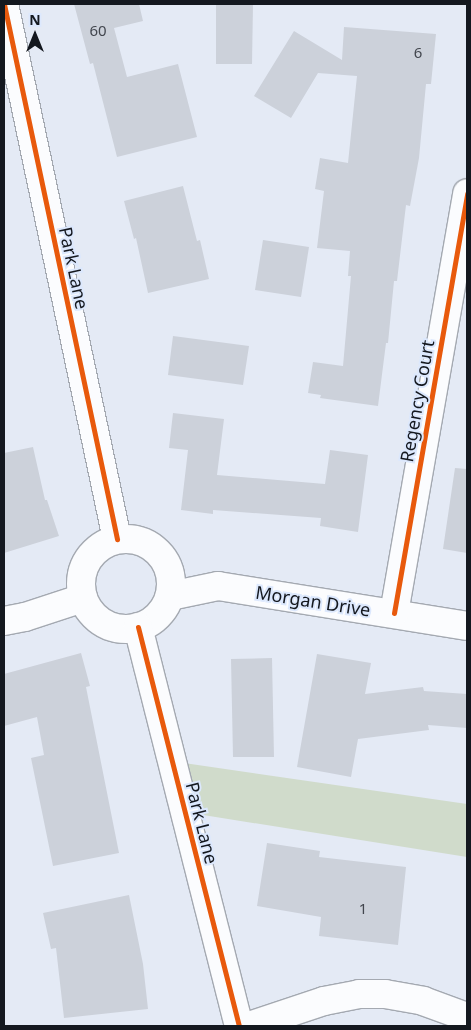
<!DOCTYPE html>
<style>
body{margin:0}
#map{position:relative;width:471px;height:1030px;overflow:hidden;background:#e4eaf5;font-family:"Noto Sans",sans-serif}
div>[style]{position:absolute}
.green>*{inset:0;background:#d0dbcb}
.building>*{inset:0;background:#ccd1da}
.roads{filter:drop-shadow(1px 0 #a4a9b1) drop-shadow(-1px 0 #a4a9b1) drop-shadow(0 1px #a4a9b1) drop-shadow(0 -1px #a4a9b1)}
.minor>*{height:28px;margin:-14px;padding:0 14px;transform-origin:14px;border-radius:14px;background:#fbfcfe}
.minor>.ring{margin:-14px;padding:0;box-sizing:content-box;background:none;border:28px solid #fbfcfe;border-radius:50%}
.cycleway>*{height:5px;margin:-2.5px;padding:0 2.5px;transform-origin:2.5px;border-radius:2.5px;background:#e8590c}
span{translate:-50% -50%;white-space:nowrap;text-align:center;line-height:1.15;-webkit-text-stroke:4px #dce8fd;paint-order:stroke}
.number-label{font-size:15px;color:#42464e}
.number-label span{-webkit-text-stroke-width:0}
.street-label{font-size:18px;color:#14181f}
.frame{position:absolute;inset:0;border:5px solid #14181f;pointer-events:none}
.north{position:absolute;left:10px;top:10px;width:50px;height:50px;-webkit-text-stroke:4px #dce8fd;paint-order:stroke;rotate:0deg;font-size:14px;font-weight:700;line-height:20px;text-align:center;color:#14181f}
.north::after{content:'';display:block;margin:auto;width:18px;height:22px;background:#14181f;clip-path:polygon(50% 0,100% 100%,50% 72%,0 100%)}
</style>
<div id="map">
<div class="green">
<div style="clip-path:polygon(184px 763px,467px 804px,467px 857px,197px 814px)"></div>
</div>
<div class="building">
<div style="clip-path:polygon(74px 4px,139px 4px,143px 21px,114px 28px,127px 77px,178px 64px,197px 137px,117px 157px,93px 63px,90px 64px)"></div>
<div style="clip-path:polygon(216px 4px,253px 4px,252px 64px,216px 64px)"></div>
<div style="clip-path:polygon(344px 27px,436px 34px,431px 84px,426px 84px,419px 158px,410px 206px,406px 205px,397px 281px,394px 281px,388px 343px,386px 343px,378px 406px,320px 398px,321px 395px,308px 393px,313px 362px,343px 366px,351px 276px,348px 276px,350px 251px,317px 248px,324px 191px,315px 189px,320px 158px,348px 163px,357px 76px,318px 73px,291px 118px,254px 96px,294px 31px,342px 60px)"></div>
<div style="clip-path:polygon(183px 186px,197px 241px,200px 240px,209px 279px,148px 293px,136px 238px,134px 239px,124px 201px)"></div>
<div style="clip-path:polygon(263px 240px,309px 247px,301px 297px,255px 290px)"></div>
<div style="clip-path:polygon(173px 336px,249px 346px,243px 385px,168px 375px)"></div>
<div style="clip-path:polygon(173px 413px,224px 419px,217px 475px,325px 484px,330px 450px,368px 455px,358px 532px,320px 526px,321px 518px,213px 510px,213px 514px,181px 510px,188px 450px,169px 448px)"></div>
<div style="clip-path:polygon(33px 447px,45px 500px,47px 500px,59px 536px,4px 553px,4px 453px)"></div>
<div style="clip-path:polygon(455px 468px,467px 469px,467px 553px,443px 549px)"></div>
<div style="clip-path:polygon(81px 653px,90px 686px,86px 687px,119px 853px,53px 866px,31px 758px,44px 755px,37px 717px,4px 726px,4px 674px)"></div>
<div style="clip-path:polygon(317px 654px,371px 663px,365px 694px,423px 687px,424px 691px,467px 694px,467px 728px,428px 725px,429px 730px,358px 739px,351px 777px,297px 767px)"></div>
<div style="clip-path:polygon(272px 658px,274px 757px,233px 757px,231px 659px)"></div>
<div style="clip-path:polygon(267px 843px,320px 851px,319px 857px,406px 867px,398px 945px,319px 936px,321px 917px,257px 906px)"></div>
<div style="clip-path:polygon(129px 895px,143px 964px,148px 1009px,64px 1018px,56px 948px,51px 949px,43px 913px)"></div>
</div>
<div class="roads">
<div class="minor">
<div style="left:4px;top:4px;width:547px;rotate:78.07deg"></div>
<div class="ring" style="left:81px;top:539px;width:62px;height:62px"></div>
<div style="left:170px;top:596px;width:49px;rotate:-11.8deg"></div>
<div style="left:218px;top:586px;width:252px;rotate:9.1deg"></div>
<div style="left:394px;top:613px;width:426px;rotate:-80.1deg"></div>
<div style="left:4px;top:621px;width:21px;rotate:-11deg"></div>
<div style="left:25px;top:617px;width:61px;rotate:-18.1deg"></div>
<div style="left:138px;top:627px;width:412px;rotate:75.8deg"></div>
<div style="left:249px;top:1026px;width:79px;rotate:-18.4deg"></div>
<div style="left:324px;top:1001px;width:36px;rotate:-11deg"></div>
<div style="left:359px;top:994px;width:26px"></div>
<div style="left:385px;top:994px;width:39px;rotate:10deg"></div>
<div style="left:423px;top:1001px;width:47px;rotate:20deg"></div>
</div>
</div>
<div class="cycleway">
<div style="left:4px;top:4px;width:547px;rotate:78.07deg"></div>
<div style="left:394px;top:613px;width:426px;rotate:-80.1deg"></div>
<div style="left:138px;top:627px;width:412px;rotate:75.8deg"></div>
</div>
<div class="number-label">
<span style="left:98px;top:31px">60</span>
<span style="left:418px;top:53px">6</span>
<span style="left:363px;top:909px">1</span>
</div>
<div class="street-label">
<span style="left:74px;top:268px;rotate:78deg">Park Lane</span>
<span style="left:417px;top:401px;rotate:-80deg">Regency Court</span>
<span style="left:313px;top:601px;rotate:9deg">Morgan Drive</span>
<span style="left:202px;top:823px;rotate:76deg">Park Lane</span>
</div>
<div class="frame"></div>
<div class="north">N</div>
</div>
